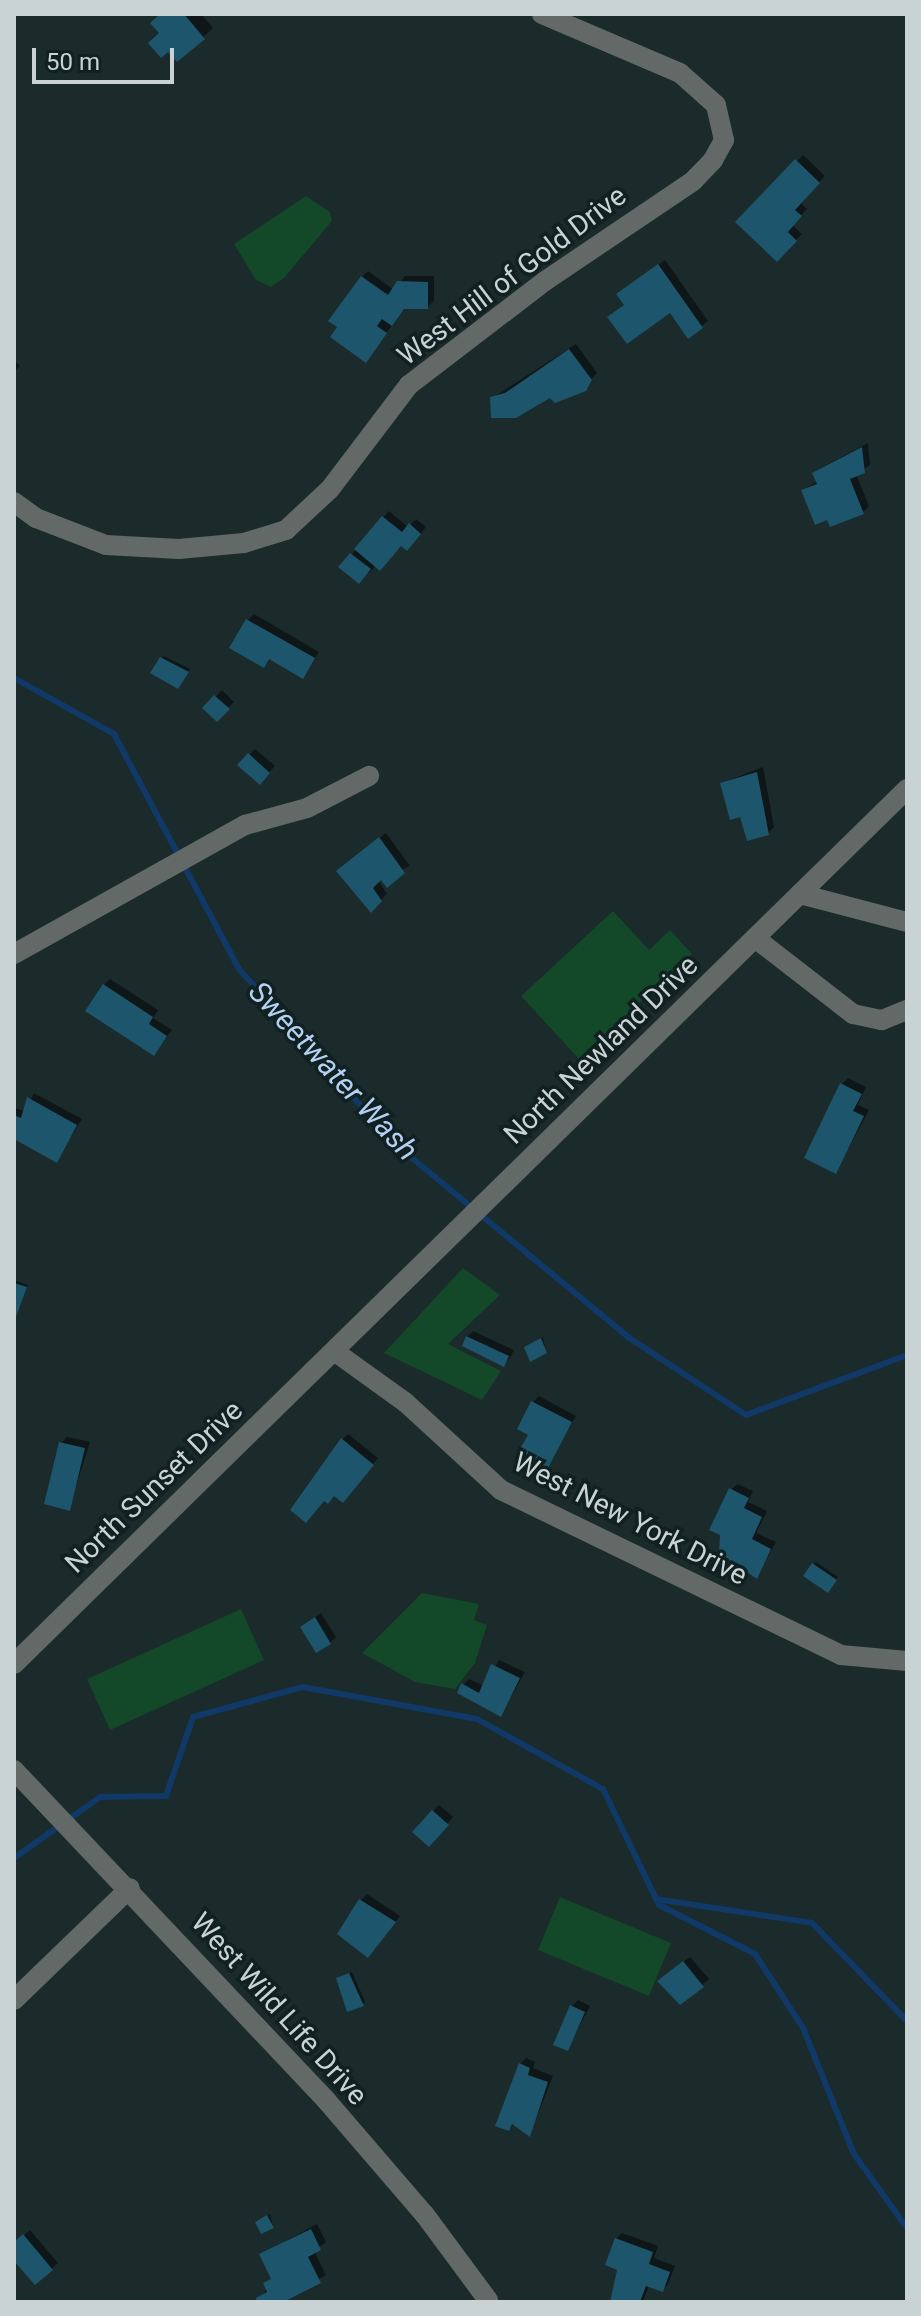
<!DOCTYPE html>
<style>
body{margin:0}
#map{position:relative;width:921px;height:2316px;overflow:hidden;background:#1b2a2b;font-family:Roboto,sans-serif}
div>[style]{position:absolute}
.green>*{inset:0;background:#134828}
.shadow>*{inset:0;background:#0007}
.stream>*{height:6px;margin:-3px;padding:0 3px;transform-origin:3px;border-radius:3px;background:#103967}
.building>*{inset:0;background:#1d556c}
.minor>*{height:20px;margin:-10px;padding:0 10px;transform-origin:10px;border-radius:10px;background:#626967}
span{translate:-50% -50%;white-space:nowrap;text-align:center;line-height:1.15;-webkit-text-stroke:7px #112021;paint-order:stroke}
.street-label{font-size:28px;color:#cad3d4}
.water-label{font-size:30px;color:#b4d0f3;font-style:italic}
.frame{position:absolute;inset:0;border:16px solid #cad3d4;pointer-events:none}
.scale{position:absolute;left:32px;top:48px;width:142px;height:36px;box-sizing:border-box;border:4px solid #cad3d4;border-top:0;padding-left:10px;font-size:24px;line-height:28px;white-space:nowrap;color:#cad3d4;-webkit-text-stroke:6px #112021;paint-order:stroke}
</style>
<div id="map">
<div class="green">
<div style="clip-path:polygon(306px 196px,330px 212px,332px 221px,284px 278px,271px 287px,256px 280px,234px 244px)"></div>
<div style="clip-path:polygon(613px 911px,649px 950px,670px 930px,692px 954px,579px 1059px,521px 996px)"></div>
<div style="clip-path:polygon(463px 1268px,500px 1295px,448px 1344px,501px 1371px,482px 1400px,384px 1353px)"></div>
<div style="clip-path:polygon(422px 1593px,479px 1604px,474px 1620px,487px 1625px,475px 1663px,455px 1689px,415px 1682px,362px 1653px)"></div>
<div style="clip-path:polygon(241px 1609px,264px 1660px,110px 1730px,87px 1679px)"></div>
<div style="clip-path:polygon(560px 1897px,671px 1943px,649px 1996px,538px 1950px)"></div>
</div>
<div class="shadow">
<div style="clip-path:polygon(161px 14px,201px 14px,213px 28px,178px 59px,161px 33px)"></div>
<div style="clip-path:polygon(803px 155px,825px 176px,800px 202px,807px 209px,792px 225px,802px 234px,777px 259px,738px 222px)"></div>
<div style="clip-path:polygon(665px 260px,708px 321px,689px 336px,670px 310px,626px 304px,625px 288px)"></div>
<div style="clip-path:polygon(368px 271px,394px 290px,405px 276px,434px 276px,434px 301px,427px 307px,405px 307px,371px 354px,362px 277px)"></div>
<div style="clip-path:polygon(576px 344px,597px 373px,585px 386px,551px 395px,492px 398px)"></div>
<div style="clip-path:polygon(14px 360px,20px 366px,14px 372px)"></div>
<div style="clip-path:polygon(868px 443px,870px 465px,856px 474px,869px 506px,863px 512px,803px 490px,818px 481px,815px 474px,821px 468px)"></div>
<div style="clip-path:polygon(389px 511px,408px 527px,416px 519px,426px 527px,413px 543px,401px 544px,365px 576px,341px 567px)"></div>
<div style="clip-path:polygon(254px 614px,319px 652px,303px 676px,270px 657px,263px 666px,248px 620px)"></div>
<div style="clip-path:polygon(164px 656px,190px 669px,180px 684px,161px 659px)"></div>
<div style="clip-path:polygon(222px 690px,234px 702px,217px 719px,205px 708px)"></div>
<div style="clip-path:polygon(255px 749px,275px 766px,260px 782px,240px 765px)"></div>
<div style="clip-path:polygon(763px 767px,774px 827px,768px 833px,741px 815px,722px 783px)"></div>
<div style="clip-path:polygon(386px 833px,410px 866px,378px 880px,387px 894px,371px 910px,345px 865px)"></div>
<div style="clip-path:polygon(110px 979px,158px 1010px,153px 1018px,172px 1030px,154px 1053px,104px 985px)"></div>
<div style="clip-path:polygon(848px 1078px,866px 1087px,858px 1105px,869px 1110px,836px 1172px,842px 1084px)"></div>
<div style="clip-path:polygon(34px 1093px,82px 1119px,56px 1160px,14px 1137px,14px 1108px,25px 1111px)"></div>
<div style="clip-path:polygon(14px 1280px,28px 1285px,16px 1315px,14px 1315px)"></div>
<div style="clip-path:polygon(473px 1331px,514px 1350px,510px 1358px,504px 1364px,467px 1337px)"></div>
<div style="clip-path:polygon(543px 1337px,546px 1352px,529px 1345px)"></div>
<div style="clip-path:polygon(539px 1396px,576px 1416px,546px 1467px,530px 1434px,533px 1402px)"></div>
<div style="clip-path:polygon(348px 1434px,378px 1458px,349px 1494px,335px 1494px,342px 1440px)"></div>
<div style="clip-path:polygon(67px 1437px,90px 1442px,69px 1508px,61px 1443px)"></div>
<div style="clip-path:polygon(737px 1484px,753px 1491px,748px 1502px,767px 1511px,756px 1533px,776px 1542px,757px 1576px,731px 1490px)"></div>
<div style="clip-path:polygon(816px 1562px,838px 1577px,830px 1588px,806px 1575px)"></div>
<div style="clip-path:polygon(321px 1613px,336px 1637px,330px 1643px,302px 1627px)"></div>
<div style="clip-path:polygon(499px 1660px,525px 1672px,501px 1715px,463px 1685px,469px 1679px,484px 1686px)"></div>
<div style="clip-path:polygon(439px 1805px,453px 1817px,435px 1838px,415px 1832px)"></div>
<div style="clip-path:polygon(367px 1894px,400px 1916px,374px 1950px,361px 1900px)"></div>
<div style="clip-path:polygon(690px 1957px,709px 1979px,680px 2003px,666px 1975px)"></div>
<div style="clip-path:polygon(352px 1972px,365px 2002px,363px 2004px,341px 1976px)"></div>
<div style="clip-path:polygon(578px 2000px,590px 2006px,567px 2049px,572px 2006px)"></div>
<div style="clip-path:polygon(526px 2058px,535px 2062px,533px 2068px,553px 2076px,530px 2134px,514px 2123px,509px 2129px,520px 2064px)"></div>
<div style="clip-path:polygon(270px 2214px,273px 2226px,260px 2220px)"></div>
<div style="clip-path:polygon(317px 2224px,326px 2242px,314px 2251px,326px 2275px,278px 2302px,260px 2302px,272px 2277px,261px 2255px)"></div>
<div style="clip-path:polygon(30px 2230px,58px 2263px,52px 2268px,14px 2258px,14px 2244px)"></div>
<div style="clip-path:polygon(622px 2233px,658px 2246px,654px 2258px,675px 2266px,668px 2284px,662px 2290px,649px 2285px,643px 2302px,612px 2302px,620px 2268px,616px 2239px)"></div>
</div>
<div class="stream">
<div style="left:14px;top:678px;width:115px;rotate:29.2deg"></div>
<div style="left:114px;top:734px;width:266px;rotate:62deg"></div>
<div style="left:239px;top:969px;width:234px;rotate:48.3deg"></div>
<div style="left:395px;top:1144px;width:303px;rotate:39.6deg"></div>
<div style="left:628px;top:1337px;width:141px;rotate:33.5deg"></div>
<div style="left:746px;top:1415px;width:172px;rotate:-20.4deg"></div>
<div style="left:14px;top:1858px;width:105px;rotate:-35.3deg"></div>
<div style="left:100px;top:1797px;width:66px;rotate:-0.9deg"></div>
<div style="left:166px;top:1796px;width:83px;rotate:-71.1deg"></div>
<div style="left:193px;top:1717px;width:114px;rotate:-15.3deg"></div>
<div style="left:303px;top:1687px;width:177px;rotate:10.4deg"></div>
<div style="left:477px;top:1719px;width:144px;rotate:29.1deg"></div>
<div style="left:603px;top:1789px;width:129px;rotate:64.2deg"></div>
<div style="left:659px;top:1905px;width:108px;rotate:27deg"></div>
<div style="left:755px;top:1954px;width:88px;rotate:57deg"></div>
<div style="left:803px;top:2028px;width:136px;rotate:68deg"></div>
<div style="left:854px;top:2154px;width:91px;rotate:54.4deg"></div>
<div style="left:656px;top:1899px;width:158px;rotate:8.7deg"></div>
<div style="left:812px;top:1923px;width:136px;rotate:45.9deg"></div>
</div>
<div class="building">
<div style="clip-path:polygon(160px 14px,184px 14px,205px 39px,177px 62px,168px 52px,161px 58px,148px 43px,159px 33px,150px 23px)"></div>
<div style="clip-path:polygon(795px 159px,820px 183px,795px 210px,802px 216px,788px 232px,797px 241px,777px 262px,735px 222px)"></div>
<div style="clip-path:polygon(658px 264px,703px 328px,688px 339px,670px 313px,627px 344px,607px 317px,624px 305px,616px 294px)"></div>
<div style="clip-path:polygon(361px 276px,388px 295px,397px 281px,428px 282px,428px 309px,404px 309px,392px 326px,382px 319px,377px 326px,387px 333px,366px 363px,330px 337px,337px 327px,328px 321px)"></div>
<div style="clip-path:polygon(569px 349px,592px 380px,586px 391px,555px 403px,550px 398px,516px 418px,491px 418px,490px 397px,505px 393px)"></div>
<div style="clip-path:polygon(862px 447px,865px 473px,850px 479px,864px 514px,830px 527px,827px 520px,815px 525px,801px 490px,817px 484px,812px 473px)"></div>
<div style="clip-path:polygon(382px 516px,402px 532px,409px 523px,421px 534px,407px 551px,401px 546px,380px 571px,354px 549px)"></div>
<div style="clip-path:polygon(350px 553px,371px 569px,359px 584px,338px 567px)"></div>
<div style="clip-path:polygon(246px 619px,315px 658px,303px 679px,269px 659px,264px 668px,229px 648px)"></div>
<div style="clip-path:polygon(160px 657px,189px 672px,178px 689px,150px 673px)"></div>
<div style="clip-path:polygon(214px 695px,230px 709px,217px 722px,202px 708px)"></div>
<div style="clip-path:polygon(248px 753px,270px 773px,260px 785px,237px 765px)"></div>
<div style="clip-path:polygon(757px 772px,769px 835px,747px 841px,740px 817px,730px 820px,720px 783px)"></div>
<div style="clip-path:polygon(379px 837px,405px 873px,387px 888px,381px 880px,373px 888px,382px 901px,371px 913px,336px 871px)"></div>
<div style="clip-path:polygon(103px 984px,153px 1017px,149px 1024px,167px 1036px,154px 1056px,85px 1011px)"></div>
<div style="clip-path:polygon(840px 1083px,862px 1094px,853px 1111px,864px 1116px,836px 1174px,804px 1158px)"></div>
<div style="clip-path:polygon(27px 1097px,77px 1125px,57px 1163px,14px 1139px,14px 1115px,21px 1118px)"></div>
<div style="clip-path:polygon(14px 1283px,27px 1287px,14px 1322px)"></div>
<div style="clip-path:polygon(466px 1336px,509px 1356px,504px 1367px,462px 1346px)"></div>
<div style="clip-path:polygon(541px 1338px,547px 1353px,530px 1362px,524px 1347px)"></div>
<div style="clip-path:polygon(531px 1401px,572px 1422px,547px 1470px,517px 1454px,528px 1435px,517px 1429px)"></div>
<div style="clip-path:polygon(341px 1438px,374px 1465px,343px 1503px,334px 1496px,328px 1504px,324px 1501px,306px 1523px,290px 1510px)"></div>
<div style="clip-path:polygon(59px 1442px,85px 1448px,70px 1511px,44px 1504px)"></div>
<div style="clip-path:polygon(729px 1488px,749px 1498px,744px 1508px,762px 1517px,752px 1539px,771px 1549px,757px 1579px,719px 1553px,720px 1535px,709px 1530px)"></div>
<div style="clip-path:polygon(812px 1563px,837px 1580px,828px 1593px,803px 1576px)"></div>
<div style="clip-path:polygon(315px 1617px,331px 1644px,316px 1653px,300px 1627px)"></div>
<div style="clip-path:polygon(491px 1664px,520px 1678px,501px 1717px,457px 1693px,461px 1683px,479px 1693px)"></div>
<div style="clip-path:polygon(432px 1810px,449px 1825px,429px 1847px,412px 1832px)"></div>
<div style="clip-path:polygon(359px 1899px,396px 1922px,368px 1958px,337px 1934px)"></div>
<div style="clip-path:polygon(683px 1961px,704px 1987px,680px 2005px,657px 1981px)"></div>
<div style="clip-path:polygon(349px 1973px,364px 2006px,347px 2012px,336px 1978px)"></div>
<div style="clip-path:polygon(570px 2005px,585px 2012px,568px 2051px,553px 2045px)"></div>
<div style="clip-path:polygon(519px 2063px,530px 2068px,528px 2075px,548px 2082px,530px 2137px,512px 2124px,509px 2131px,495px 2126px)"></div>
<div style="clip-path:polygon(267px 2215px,274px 2228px,261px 2234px,255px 2222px)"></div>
<div style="clip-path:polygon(311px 2229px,321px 2250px,308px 2257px,321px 2283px,283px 2302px,257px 2302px,256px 2298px,267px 2292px,263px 2283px,271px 2279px,259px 2254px)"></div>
<div style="clip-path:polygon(23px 2234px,53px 2270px,35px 2285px,14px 2261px,14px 2242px)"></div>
<div style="clip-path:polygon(615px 2238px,653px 2252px,649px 2264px,670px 2272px,663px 2292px,646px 2286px,640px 2302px,610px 2302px,617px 2270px,605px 2265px)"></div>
</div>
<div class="minor">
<div style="left:14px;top:502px;width:27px;rotate:36deg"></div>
<div style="left:36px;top:518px;width:75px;rotate:21.1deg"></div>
<div style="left:106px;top:545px;width:73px;rotate:3.1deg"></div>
<div style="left:179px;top:549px;width:65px;rotate:-5.3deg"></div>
<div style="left:244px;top:543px;width:44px;rotate:-17.2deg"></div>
<div style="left:286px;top:530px;width:60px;rotate:-43deg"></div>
<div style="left:330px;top:489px;width:131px;rotate:-52.8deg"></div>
<div style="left:409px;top:385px;width:171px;rotate:-37.4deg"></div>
<div style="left:545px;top:281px;width:179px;rotate:-34deg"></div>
<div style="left:693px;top:181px;width:29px;rotate:-46deg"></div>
<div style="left:713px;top:160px;width:23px;rotate:-61deg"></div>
<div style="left:724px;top:140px;width:36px;rotate:-103deg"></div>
<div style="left:716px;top:105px;width:48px;rotate:-138.4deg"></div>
<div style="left:680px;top:73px;width:150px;rotate:-156.9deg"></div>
<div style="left:800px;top:894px;width:111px;rotate:14.7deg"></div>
<div style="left:755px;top:938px;width:124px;rotate:37.8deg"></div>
<div style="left:853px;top:1014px;width:30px;rotate:12deg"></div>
<div style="left:882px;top:1020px;width:27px;rotate:-22deg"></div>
<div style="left:14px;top:954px;width:265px;rotate:-29.2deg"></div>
<div style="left:245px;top:825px;width:64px;rotate:-15.3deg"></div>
<div style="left:307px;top:808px;width:70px;rotate:-27.3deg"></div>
<div style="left:334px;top:1351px;width:87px;rotate:35.7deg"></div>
<div style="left:405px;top:1402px;width:130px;rotate:42.5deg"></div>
<div style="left:501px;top:1490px;width:378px;rotate:25.9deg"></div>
<div style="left:841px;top:1655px;width:66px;rotate:5.2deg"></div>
<div style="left:14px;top:1664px;width:1250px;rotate:-44.42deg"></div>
<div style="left:14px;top:1770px;width:454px;rotate:46.6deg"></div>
<div style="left:326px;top:2100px;width:152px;rotate:49.3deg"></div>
<div style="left:425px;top:2215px;width:106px;rotate:53.5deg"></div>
<div style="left:14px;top:2000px;width:161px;rotate:-44deg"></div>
</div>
<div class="street-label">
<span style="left:512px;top:276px;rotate:-37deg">West Hill of Gold Drive</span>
<span style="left:601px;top:1050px;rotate:-44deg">North Newland Drive</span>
<span style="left:154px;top:1487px;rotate:-44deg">North Sunset Drive</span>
<span style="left:630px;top:1519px;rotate:27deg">West New York Drive</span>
<span style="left:279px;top:2009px;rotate:48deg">West Wild Life Drive</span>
</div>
<div class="water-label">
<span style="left:333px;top:1071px;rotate:47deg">Sweetwater Wash</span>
</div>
<div class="frame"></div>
<div class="scale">50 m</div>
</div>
